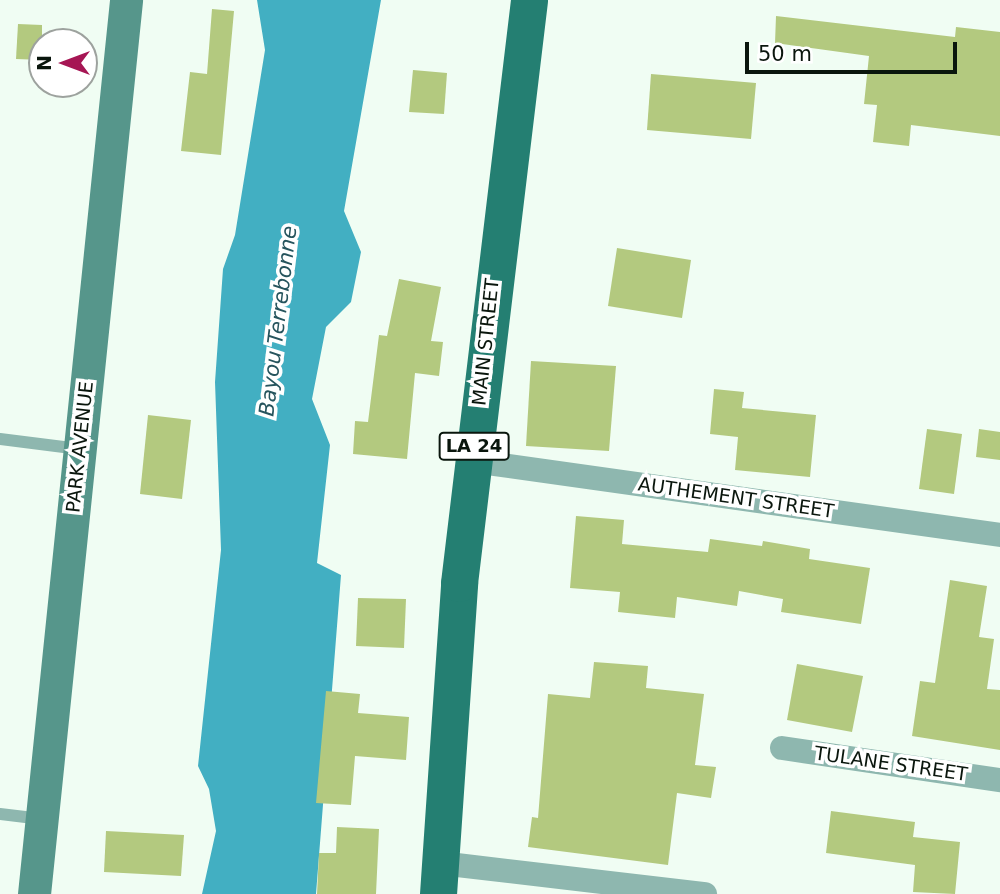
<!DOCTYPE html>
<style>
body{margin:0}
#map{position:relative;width:1000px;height:894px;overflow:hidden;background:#f0fdf3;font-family:"DejaVu Sans",sans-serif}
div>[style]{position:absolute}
.water>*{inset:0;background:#42afc2}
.building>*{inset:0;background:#b3c97f}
.service>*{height:12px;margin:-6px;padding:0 6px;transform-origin:6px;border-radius:6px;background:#8eb7af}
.minor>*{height:24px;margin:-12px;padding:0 12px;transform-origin:12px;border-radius:12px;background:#8eb7af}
.secondary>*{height:33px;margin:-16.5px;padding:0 16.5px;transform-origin:16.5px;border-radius:16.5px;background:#56968b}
.primary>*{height:37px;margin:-18.5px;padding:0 18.5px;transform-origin:18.5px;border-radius:18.5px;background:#247f72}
span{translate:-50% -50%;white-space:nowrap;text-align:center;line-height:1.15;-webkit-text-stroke:7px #fff;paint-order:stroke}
.shield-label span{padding:2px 5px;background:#fff;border:2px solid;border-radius:5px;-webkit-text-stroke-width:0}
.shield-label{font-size:18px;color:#0a160d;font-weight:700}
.street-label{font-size:19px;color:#0a160d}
.water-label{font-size:21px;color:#26545d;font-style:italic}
.north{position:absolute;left:28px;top:28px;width:70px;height:70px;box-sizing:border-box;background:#fff;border:2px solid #9da29e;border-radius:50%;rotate:270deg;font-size:19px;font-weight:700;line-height:28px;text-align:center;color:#0a160d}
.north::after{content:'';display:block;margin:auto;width:24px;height:32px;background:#a61654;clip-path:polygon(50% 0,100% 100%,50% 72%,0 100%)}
.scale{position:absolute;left:745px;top:42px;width:212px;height:32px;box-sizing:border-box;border:4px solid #0a160d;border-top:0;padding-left:9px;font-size:21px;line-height:24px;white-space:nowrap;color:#0a160d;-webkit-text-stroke:5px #fff;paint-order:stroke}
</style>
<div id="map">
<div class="water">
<div style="clip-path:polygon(257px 0,381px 0,344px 211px,361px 252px,351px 302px,326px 327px,312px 399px,330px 445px,317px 563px,341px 575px,316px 894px,202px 894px,216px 831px,209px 789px,198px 766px,221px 550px,215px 382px,223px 269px,235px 235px,265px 50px)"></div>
</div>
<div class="building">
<div style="clip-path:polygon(212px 9px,234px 11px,221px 155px,181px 151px,190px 72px,207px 74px)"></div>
<div style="clip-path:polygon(776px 16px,955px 37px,956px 27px,1000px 32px,1000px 136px,911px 125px,909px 146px,873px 142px,877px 105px,864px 104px,869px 56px,775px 43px)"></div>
<div style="clip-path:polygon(18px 24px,42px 25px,42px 60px,16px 59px)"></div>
<div style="clip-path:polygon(413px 70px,447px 73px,444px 114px,409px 112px)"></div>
<div style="clip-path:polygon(651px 74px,756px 83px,751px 139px,647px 130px)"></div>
<div style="clip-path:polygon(617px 248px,691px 260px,682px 318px,608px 306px)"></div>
<div style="clip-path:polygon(399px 279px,441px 287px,431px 341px,443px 342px,439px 376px,415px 373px,407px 459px,353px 454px,355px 421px,368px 422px,379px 335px,387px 336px)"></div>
<div style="clip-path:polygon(531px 361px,616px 366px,609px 451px,526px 446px)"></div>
<div style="clip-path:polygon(714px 389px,744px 392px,742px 408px,816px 415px,810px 477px,735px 470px,738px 437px,710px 434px)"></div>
<div style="clip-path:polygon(148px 415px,191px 420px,182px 499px,140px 494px)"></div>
<div style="clip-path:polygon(927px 429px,962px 434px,954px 494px,919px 489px)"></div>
<div style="clip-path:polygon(979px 429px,1000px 432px,1000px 460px,976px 457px)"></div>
<div style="clip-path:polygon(576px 516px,624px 520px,622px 544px,708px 552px,710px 539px,762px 546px,763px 541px,810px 549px,809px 559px,870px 568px,861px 624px,781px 612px,783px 599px,739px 591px,737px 606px,677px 597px,675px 618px,618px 612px,620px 592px,570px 588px)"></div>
<div style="clip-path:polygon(950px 580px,987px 586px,979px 637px,994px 639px,987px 689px,1000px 690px,1000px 750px,912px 736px,920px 681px,935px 683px)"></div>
<div style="clip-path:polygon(358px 598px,406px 599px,404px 648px,356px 646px)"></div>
<div style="clip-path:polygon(594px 662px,648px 666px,646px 688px,704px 694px,695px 765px,716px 767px,711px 798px,677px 793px,668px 865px,528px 847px,532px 817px,538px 818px,548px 694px,590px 698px)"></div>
<div style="clip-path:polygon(797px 664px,863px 676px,852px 732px,787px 720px)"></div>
<div style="clip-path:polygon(326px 691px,360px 694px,358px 713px,409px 717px,406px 760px,355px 756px,351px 805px,316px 803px)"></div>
<div style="clip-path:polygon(831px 811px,915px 822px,913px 837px,960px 842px,955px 894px,913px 892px,915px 865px,826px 853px)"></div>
<div style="clip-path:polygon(337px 827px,379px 829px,376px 894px,317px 894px,319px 853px,336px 853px)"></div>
<div style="clip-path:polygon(106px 831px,184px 835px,181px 876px,104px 872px)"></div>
</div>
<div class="service">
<div style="left:0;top:439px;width:80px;rotate:7.2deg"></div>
<div style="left:0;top:814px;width:42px;rotate:6.8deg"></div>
</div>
<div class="minor">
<div style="left:473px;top:461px;width:532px;rotate:7.99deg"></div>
<div style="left:782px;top:748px;width:220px;rotate:8.4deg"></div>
<div style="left:440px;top:863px;width:267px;rotate:6.7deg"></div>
</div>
<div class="secondary">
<div style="left:34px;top:894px;width:899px;rotate:-84.12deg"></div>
</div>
<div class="primary">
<div style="left:438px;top:894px;width:312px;rotate:-86.1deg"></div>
<div style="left:459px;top:583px;width:587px;rotate:-83.15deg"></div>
</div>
<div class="shield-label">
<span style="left:474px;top:446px">LA 24</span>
</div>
<div class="street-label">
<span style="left:486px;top:342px;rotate:-84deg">MAIN STREET</span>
<span style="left:80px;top:447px;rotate:-84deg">PARK AVENUE</span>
<span style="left:736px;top:498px;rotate:8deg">AUTHEMENT STREET</span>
<span style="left:891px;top:764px;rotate:8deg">TULANE STREET</span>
</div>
<div class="water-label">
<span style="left:278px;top:321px;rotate:-83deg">Bayou Terrebonne</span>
</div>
<div class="north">N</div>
<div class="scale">50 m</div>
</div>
